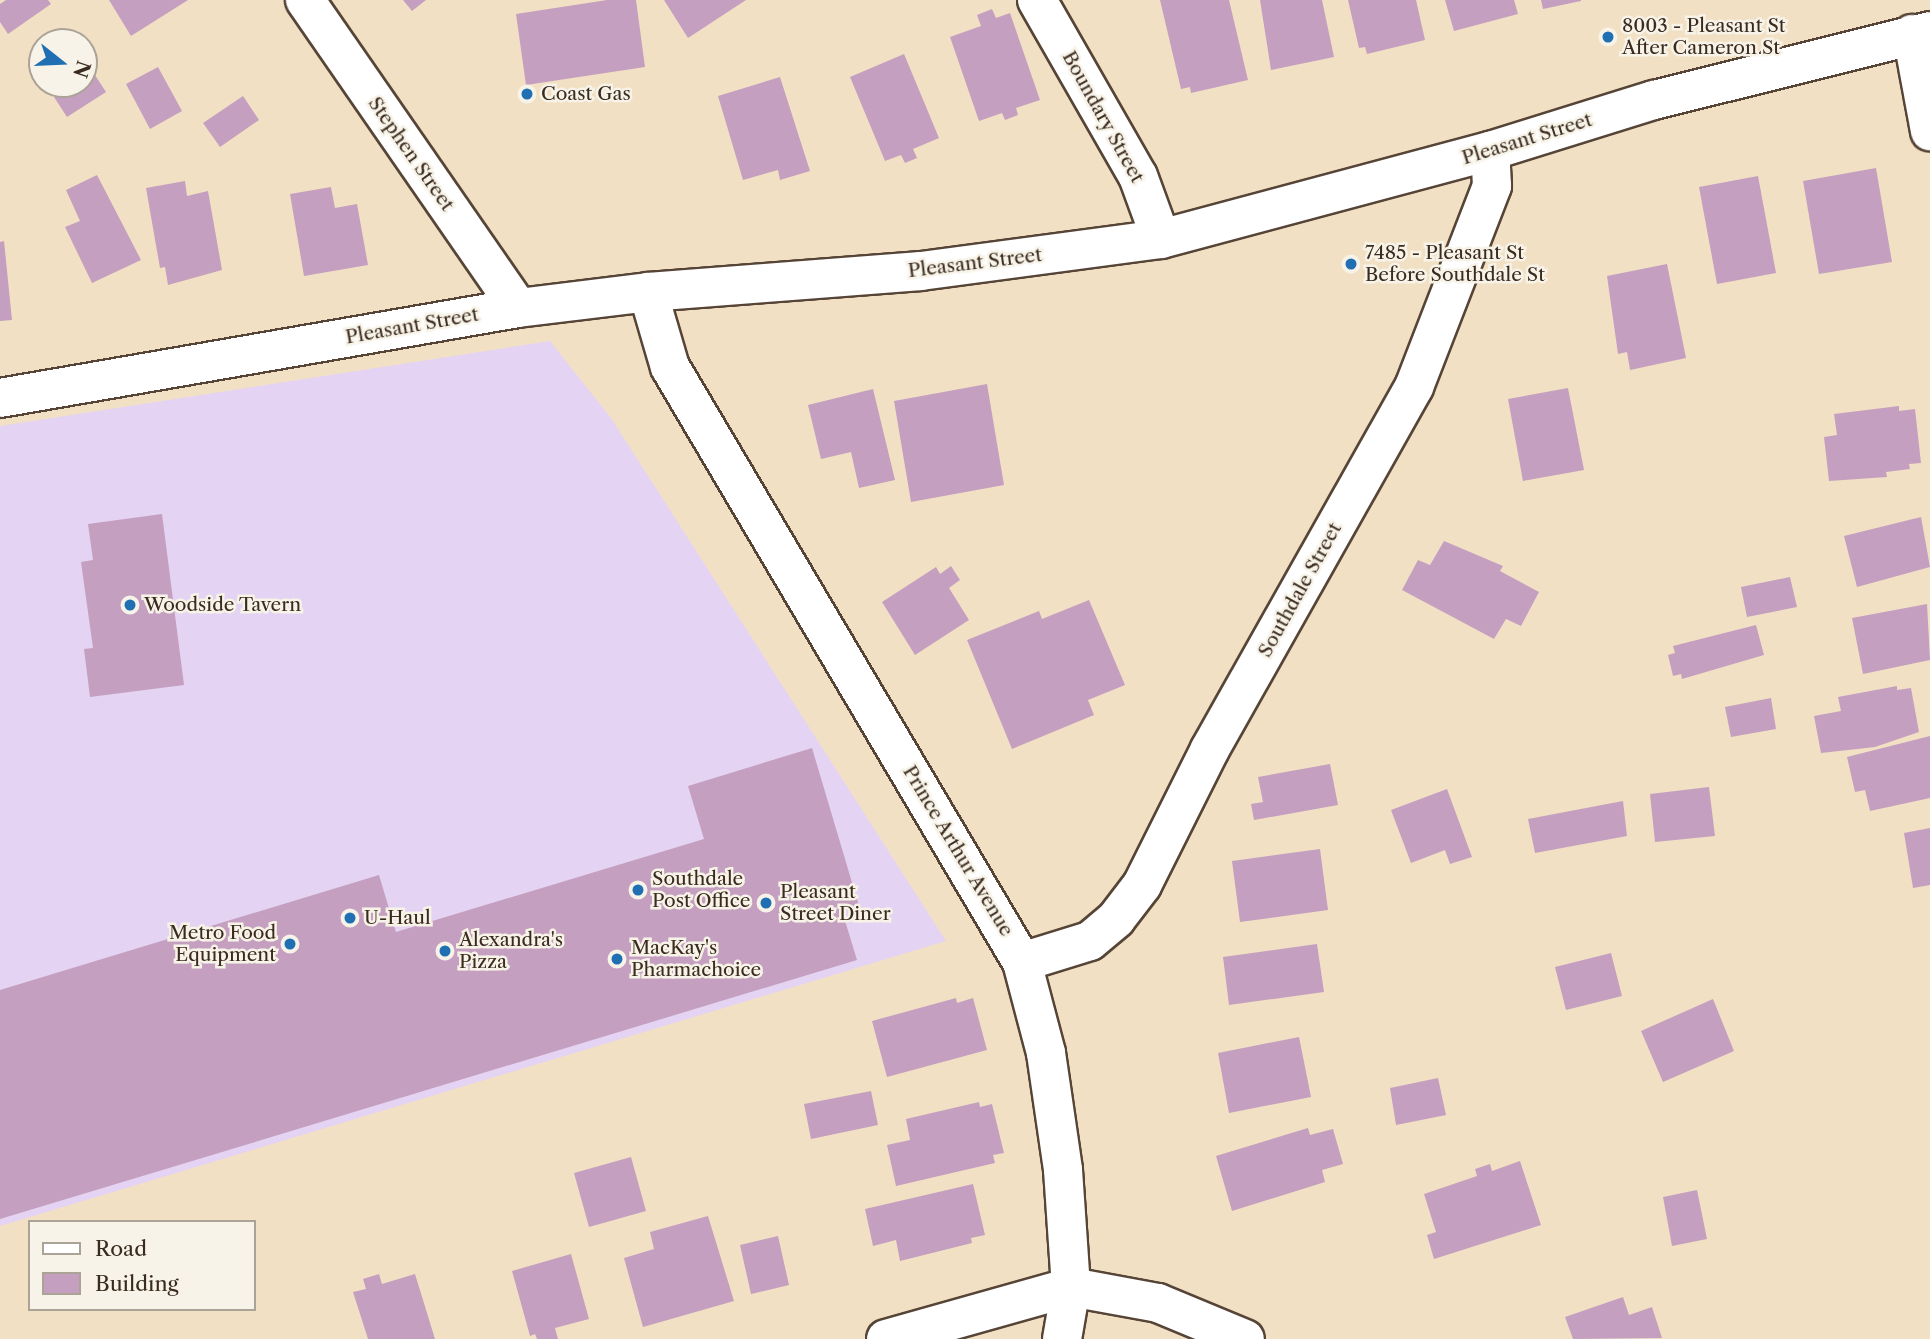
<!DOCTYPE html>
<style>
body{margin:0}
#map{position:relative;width:1930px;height:1339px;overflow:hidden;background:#f2e0c4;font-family:"Libre Caslon Text",serif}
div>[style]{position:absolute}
.built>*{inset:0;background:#e4d3f2}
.building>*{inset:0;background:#c49fbf}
.roads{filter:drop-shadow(2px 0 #564537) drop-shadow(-2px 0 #564537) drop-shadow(0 2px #564537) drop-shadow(0 -2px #564537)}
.minor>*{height:38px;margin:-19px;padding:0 19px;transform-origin:19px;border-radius:19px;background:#fff}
.major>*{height:38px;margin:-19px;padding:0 19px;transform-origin:19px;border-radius:19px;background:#fff}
.dots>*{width:19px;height:19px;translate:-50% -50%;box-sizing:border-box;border:4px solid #f7f3e8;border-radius:50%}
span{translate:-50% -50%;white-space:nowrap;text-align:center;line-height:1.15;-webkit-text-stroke:5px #f7f3e8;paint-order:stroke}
.poi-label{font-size:19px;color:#3b2a1e}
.left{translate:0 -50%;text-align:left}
.right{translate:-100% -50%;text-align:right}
.street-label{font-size:19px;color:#3b2a1e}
.legend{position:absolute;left:28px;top:1220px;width:228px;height:91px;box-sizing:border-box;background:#f7f3e8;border:2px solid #aca397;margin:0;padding:9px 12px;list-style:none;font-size:21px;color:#3b2a1e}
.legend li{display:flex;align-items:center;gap:14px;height:35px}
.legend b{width:35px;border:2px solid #aca397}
.north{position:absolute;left:28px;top:28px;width:70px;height:70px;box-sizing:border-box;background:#f7f3e8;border:2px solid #aca397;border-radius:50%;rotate:108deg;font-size:19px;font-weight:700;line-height:28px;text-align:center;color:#3b2a1e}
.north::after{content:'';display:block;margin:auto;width:24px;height:32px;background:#1f6fb2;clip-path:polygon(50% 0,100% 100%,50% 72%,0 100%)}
</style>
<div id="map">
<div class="built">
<div style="clip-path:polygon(550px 341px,611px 418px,946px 941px,0 1226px,0 426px)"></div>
</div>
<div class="building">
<div style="clip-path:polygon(6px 0,48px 0,51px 4px,8px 34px,0 22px,0 4px)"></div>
<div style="clip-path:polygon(109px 0,188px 0,131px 36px)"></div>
<div style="clip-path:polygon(403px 0,426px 0,412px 11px)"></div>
<div style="clip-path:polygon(607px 0,636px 0,645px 67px,526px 85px,516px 14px)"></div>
<div style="clip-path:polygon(664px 0,746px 0,688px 38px)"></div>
<div style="clip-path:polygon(1160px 0,1229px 0,1248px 80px,1191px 93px,1190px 87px,1181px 89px)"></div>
<div style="clip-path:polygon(1260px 0,1322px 0,1334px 57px,1271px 70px)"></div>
<div style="clip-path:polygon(1348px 0,1416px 0,1425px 40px,1367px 54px,1365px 47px,1359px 48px)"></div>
<div style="clip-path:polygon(1445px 0,1514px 0,1518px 14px,1454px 31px)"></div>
<div style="clip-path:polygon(1541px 0,1581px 0,1581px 1px,1543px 9px)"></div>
<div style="clip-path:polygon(992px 9px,996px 18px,1010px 13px,1040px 100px,1016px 108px,1018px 115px,1005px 120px,1002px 113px,979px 121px,950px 37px,981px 26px,977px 15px)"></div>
<div style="clip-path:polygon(904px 54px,939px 138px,913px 149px,917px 158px,905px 163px,901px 155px,885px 161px,850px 77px)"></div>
<div style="clip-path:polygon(158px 67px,182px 111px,150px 129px,126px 84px)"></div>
<div style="clip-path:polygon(93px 72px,106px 92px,67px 117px,54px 97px,74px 84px,84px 84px,84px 78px)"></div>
<div style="clip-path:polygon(780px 77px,810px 171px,780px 180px,778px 170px,743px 180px,718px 96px)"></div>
<div style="clip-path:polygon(243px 96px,259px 120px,220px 147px,203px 123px)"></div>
<div style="clip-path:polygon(1876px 168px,1892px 262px,1819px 274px,1803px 181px)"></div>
<div style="clip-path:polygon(97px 175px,141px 260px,92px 283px,65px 227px,80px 221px,66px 190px)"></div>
<div style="clip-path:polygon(1758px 176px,1776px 273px,1717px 284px,1699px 187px)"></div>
<div style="clip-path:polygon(185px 181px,187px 196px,208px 191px,222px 270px,168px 285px,165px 267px,160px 268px,146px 188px)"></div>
<div style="clip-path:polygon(331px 187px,335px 208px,357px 204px,368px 265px,304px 276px,290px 194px)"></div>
<div style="clip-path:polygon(4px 241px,12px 320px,0 321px,0 242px)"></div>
<div style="clip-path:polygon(1667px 264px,1686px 358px,1630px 370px,1627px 352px,1618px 354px,1607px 276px)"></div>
<div style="clip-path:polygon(987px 384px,1004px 485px,911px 502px,894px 401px)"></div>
<div style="clip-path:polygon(1568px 388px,1584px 470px,1523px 481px,1508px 399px)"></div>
<div style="clip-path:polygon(873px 389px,895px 480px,859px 488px,851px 452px,821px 459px,808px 405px)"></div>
<div style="clip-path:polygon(1899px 406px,1899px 411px,1915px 409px,1921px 463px,1909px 464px,1910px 469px,1886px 472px,1887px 477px,1829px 481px,1824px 437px,1837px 435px,1834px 414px)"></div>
<div style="clip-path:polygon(162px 514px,184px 685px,90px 697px,84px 649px,93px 648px,81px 562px,93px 560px,88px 524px)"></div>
<div style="clip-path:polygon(1921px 517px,1930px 567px,1857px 587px,1844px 536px)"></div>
<div style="clip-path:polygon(1444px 541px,1503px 566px,1500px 571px,1539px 592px,1521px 626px,1506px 619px,1494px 639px,1402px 590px,1418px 560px,1430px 565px)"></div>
<div style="clip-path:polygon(951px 566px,960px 580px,949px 588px,969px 620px,915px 655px,882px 602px,936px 567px,940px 574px)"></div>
<div style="clip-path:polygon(1790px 577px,1797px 607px,1747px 617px,1741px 587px)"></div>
<div style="clip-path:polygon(1089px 600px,1125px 685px,1088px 700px,1094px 715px,1012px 749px,967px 640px,1039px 611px,1042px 619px)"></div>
<div style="clip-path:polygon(1927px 604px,1930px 660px,1863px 674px,1852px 618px)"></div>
<div style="clip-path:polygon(1756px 625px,1764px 655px,1682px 679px,1681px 674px,1673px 676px,1668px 655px,1675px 653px,1673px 646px)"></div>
<div style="clip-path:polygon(1897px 686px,1897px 690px,1911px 688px,1919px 732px,1875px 747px,1821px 753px,1814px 716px,1841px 711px,1838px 697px)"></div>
<div style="clip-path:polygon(1771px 698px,1776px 729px,1731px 737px,1725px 707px)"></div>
<div style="clip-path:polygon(1930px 736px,1930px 798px,1870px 811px,1865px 790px,1855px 792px,1847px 757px)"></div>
<div style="clip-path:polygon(812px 748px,859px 906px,842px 911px,857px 960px,0 1219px,0 990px,379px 875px,396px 932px,704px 839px,688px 786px)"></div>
<div style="clip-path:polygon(1330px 764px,1338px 805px,1254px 820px,1251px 804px,1263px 802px,1258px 777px)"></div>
<div style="clip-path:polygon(1709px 787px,1715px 836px,1655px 842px,1650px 794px)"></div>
<div style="clip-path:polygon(1447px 789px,1472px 857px,1450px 864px,1445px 850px,1411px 863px,1391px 810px)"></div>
<div style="clip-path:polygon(1623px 801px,1627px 836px,1535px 853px,1528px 819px)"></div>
<div style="clip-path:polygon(1930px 828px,1930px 885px,1913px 888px,1904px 833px)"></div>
<div style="clip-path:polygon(1320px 849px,1328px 910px,1240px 922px,1232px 861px)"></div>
<div style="clip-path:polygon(1317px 944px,1324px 992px,1229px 1005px,1223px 957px)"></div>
<div style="clip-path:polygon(1611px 953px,1622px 996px,1566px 1010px,1555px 967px)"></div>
<div style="clip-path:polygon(956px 998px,957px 1003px,973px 998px,987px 1050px,887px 1077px,872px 1021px)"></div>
<div style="clip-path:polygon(1713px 999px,1734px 1051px,1663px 1082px,1641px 1031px)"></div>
<div style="clip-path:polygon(1299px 1037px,1311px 1097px,1229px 1113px,1218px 1053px)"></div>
<div style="clip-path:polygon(1438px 1078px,1446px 1115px,1396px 1125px,1390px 1088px)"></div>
<div style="clip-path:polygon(871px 1091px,878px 1125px,811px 1139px,804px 1104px)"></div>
<div style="clip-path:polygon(979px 1102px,980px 1107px,992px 1104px,1004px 1153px,993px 1155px,995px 1163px,896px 1186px,887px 1145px,910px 1140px,906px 1119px)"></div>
<div style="clip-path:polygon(1308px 1128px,1310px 1135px,1333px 1129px,1343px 1164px,1322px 1170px,1325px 1182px,1232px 1211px,1216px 1156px)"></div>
<div style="clip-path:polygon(631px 1157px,646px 1211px,589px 1227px,574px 1173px)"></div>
<div style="clip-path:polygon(1520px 1161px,1541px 1225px,1434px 1259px,1427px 1235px,1436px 1232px,1424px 1194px,1477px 1176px,1475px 1169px,1490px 1164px,1492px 1171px)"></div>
<div style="clip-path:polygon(973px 1184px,985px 1235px,971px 1238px,972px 1243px,900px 1261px,896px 1240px,873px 1246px,865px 1209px)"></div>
<div style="clip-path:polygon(1697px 1190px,1707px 1239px,1672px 1246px,1663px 1197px)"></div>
<div style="clip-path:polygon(708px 1216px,734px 1301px,643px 1327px,624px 1258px,654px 1249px,650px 1232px)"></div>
<div style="clip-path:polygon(778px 1236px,789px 1285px,751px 1294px,740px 1245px)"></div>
<div style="clip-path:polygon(571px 1254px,589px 1319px,555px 1328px,558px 1339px,537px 1339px,535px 1334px,530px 1336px,512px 1271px)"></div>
<div style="clip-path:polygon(379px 1274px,382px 1284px,415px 1274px,435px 1339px,368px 1339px,353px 1292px,366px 1289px,363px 1279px)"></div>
<div style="clip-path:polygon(1623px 1297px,1629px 1315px,1652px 1307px,1662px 1338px,1573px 1339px,1565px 1317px)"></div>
</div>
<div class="roads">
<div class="minor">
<div style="left:305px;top:0;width:374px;rotate:55.3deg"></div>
<div style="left:1037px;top:0;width:203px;rotate:60.2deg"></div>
<div style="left:1138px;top:176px;width:67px;rotate:69.9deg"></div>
<div style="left:1912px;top:34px;width:99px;rotate:79.5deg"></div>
<div style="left:648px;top:292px;width:78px;rotate:73.7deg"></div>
<div style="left:670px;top:367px;width:691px;rotate:59.39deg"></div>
<div style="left:1022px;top:962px;width:94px;rotate:75.2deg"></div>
<div style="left:1046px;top:1053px;width:118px;rotate:81.7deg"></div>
<div style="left:1063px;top:1170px;width:117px;rotate:86.1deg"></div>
<div style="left:1071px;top:1287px;width:53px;rotate:99.8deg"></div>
<div style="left:1022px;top:962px;width:71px;rotate:-17.2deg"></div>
<div style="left:1090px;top:941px;width:34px;rotate:-40deg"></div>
<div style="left:1116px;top:919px;width:43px;rotate:-52.6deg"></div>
<div style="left:1142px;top:885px;width:152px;rotate:-63.4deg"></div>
<div style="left:1210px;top:749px;width:416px;rotate:-60.6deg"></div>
<div style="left:1414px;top:387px;width:216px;rotate:-68.8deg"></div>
<div style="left:1492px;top:186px;width:35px;rotate:-93deg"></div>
<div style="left:886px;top:1339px;width:192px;rotate:-15.7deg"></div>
<div style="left:1071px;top:1287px;width:88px;rotate:10.4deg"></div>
<div style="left:1158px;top:1303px;width:94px;rotate:22.5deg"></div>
</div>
<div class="major">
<div style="left:0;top:398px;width:526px;rotate:-9.86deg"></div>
<div style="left:518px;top:308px;width:131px;rotate:-7deg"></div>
<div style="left:648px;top:292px;width:274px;rotate:-4.4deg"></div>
<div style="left:921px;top:271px;width:242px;rotate:-7.6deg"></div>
<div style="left:1161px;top:239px;width:341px;rotate:-15deg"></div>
<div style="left:1490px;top:151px;width:172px;rotate:-17.3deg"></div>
<div style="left:1654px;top:100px;width:284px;rotate:-14deg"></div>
</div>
</div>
<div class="dots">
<div style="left:1608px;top:37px;background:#1f6fb2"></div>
<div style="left:527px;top:94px;background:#1f6fb2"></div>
<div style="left:1351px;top:264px;background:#1f6fb2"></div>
<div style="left:130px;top:605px;background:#1f6fb2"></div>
<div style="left:638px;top:890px;background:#1f6fb2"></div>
<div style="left:766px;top:903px;background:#1f6fb2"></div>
<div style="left:350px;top:918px;background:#1f6fb2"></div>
<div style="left:290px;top:944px;background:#1f6fb2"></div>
<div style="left:445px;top:951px;background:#1f6fb2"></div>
<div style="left:617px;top:959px;background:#1f6fb2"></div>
</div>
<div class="poi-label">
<span class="left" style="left:1622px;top:37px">8003 - Pleasant St<br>After Cameron St</span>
<span class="left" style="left:541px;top:94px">Coast Gas</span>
<span class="left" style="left:1365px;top:264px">7485 - Pleasant St<br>Before Southdale St</span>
<span class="left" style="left:144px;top:605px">Woodside Tavern</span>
<span class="left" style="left:652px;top:890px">Southdale<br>Post Office</span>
<span class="left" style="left:780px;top:903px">Pleasant<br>Street Diner</span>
<span class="left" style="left:364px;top:918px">U-Haul</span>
<span class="right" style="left:276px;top:944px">Metro Food<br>Equipment</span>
<span class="left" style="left:459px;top:951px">Alexandra's<br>Pizza</span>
<span class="left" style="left:631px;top:959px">MacKay's<br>Pharmachoice</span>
</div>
<div class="street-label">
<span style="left:1103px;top:117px;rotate:61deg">Boundary Street</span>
<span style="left:1527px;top:139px;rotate:-17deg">Pleasant Street</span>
<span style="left:411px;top:154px;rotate:55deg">Stephen Street</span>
<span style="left:975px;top:263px;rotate:-7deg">Pleasant Street</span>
<span style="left:412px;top:326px;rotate:-10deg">Pleasant Street</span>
<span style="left:1300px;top:590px;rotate:-61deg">Southdale Street</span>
<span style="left:958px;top:851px;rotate:59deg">Prince Arthur Avenue</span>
</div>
<ul class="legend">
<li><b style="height:9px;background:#fff"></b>Road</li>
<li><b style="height:19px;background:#c49fbf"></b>Building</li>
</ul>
<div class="north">N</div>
</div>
